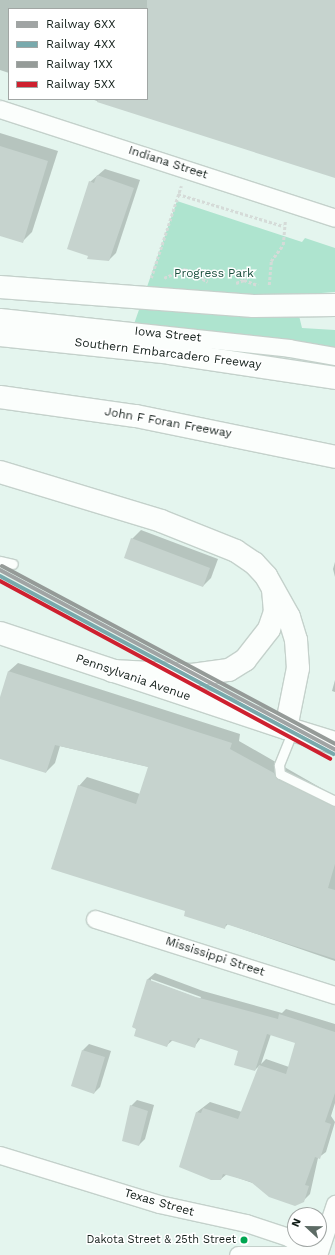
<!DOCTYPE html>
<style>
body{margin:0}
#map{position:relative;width:335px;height:1255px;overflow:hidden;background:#e4f5ee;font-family:"Work Sans",sans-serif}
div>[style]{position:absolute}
.green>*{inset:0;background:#aee4cf}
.shadow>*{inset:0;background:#0003}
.building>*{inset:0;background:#c6d3ce}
.path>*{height:2.5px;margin-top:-1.25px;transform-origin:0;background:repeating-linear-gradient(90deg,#d5dbd8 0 3px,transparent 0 5px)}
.roads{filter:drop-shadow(1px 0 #c4d1cb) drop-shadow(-1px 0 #c4d1cb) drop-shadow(0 1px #c4d1cb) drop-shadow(0 -1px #c4d1cb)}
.service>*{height:9px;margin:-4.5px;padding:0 4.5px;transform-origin:4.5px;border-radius:4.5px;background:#fbfefc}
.minor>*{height:17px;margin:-8.5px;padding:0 8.5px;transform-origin:8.5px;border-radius:8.5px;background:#fbfefc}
.secondary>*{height:22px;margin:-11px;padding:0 11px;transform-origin:11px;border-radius:11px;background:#fbfefc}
.primary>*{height:22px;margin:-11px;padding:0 11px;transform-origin:11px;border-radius:11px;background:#fbfefc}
.motorway>*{height:22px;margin:-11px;padding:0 11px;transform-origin:11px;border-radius:11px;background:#fbfefc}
.bridges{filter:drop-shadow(1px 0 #c4d1cb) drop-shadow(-1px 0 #c4d1cb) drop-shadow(0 1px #c4d1cb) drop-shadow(0 -1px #c4d1cb)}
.motorway-bridge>*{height:22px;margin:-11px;padding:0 11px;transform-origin:11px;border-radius:11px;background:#fbfefc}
.rail-1>*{height:4px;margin:-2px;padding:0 2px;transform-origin:2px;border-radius:2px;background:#a0a4a4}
.rail-2>*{height:4px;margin:-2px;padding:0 2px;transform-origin:2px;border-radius:2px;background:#78a9ac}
.rail-3>*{height:4px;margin:-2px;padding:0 2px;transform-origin:2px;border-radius:2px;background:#959b98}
.rail-4>*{height:4px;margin:-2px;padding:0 2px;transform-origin:2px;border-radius:2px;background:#ce202f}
.dots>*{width:11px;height:11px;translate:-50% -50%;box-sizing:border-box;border:2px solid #fff;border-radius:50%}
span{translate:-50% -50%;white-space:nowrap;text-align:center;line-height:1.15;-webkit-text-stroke:3px #fff;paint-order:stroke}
.bus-label{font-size:11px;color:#14201b}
.right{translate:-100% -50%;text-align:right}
.street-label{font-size:12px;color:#14201b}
.park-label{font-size:12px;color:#1c513f}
.legend{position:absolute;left:8px;top:8px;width:140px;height:92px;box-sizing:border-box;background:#fff;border:1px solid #a1a6a4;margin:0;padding:5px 7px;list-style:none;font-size:12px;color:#14201b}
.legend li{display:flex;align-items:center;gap:8px;height:20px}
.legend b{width:20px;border:1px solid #a1a6a4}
.north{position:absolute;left:287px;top:1207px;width:40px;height:40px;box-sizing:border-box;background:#fff;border:1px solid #a1a6a4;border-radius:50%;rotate:292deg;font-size:11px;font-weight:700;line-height:16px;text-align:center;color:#14201b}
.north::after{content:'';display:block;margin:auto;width:14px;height:18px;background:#5d6b65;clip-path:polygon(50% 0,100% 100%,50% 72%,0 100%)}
</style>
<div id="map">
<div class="green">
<div style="clip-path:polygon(177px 201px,302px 242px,305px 238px,335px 248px,335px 292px,294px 295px,302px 328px,335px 330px,335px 352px,134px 324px)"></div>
</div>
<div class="shadow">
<div style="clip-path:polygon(0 0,335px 0,335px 177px,91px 99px,147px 99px,147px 9px,9px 9px,9px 73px,0 70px)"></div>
<div style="clip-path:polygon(0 133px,58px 151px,32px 232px,22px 242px,0 235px)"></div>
<div style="clip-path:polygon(105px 169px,140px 180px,116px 253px,109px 260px,90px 182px)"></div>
<div style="clip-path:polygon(141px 530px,218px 559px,211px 578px,203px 586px,132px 539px)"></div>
<div style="clip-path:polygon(335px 562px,335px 577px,333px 569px)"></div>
<div style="clip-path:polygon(18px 663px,240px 734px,239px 741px,335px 796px,335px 961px,228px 924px,225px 927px,186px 911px,79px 786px,87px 777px,140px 794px,149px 767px,60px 746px,55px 763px,46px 772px,0 757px,0 701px,9px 671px)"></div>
<div style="clip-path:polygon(335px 680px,335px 692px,332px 691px)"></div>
<div style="clip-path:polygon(evenodd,155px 973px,203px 991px,282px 1013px,286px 1009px,335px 1024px,335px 1103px,331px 1116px,335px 1122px,326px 1152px,318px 1158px,310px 1194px,303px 1201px,227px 1174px,221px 1179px,197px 1112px,210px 1102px,242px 1112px,260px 1065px,255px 1070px,240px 1051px,201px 1038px,194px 1047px,173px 1040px,167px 1045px,133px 1027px,148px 979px,155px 973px,151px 979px,201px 997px,200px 999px,151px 981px,151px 979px,155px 973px,271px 1034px,297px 1042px,289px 1067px,266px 1059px,261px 1064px,271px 1034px)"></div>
<div style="clip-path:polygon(89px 1044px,111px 1051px,100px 1087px,94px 1093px,83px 1050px)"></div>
<div style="clip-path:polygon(137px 1100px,154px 1105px,145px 1139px,139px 1145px,131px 1106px)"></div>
</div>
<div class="building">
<div style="clip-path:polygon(147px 0,335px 0,335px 178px,97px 102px,98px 99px,147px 99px)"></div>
<div style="clip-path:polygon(0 146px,48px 161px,23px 243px,0 236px)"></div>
<div style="clip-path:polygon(97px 175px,134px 188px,109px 261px,87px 259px,88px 256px,67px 249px,89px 181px,94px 183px)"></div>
<div style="clip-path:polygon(131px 538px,210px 568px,203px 587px,124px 558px)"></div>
<div style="clip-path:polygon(8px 671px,232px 743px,230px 749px,274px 773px,277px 779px,335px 807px,335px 864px,328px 888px,335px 890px,335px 959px,226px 924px,225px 929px,184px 916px,185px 911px,51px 869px,78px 785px,136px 804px,148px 767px,55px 745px,46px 773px,0 759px,0 697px)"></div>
<div style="clip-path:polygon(147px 979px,196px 997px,278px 1019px,279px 1014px,335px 1032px,335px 1093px,325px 1122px,331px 1124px,320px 1159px,315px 1157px,305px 1185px,309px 1186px,304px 1202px,295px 1206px,269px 1197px,251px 1182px,223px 1174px,221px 1180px,211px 1180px,179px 1167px,196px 1112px,201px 1113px,203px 1108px,238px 1119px,259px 1065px,286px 1074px,295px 1043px,267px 1034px,255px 1071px,234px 1065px,238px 1051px,198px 1038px,195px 1048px,170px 1040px,167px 1047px,134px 1036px,136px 1029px,132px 1027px)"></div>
<div style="clip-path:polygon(82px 1050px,105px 1057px,94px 1094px,71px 1086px)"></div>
<div style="clip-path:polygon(130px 1105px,148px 1111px,139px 1146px,122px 1141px)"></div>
</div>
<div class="path">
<div style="left:178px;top:194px;width:110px;rotate:16.9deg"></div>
<div style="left:151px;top:278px;width:97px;rotate:-71.9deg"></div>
<div style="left:164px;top:278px;width:23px;rotate:-23deg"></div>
<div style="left:185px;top:269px;width:26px;rotate:29deg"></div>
<div style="left:236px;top:283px;width:9px;rotate:-21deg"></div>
<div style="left:244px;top:280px;width:15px;rotate:20deg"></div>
<div style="left:269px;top:285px;width:24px;rotate:-85deg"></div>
<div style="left:271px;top:261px;width:20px;rotate:-53deg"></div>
<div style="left:283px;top:245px;width:24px;rotate:-85deg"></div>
</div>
<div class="roads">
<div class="service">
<div style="left:0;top:561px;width:13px;rotate:13deg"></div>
<div style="left:293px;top:730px;width:38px;rotate:112deg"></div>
<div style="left:279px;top:765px;width:9px;rotate:84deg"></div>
<div style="left:280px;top:774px;width:61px;rotate:26.1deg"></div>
</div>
<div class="minor">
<div style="left:0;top:109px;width:352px;rotate:18deg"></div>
<div style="left:0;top:317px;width:291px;rotate:6.1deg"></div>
<div style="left:289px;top:348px;width:47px;rotate:9.9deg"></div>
<div style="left:95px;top:919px;width:252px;rotate:17.6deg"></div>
<div style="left:0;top:1155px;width:166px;rotate:17.1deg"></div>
<div style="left:159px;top:1204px;width:89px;rotate:12.3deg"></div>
<div style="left:246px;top:1223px;width:44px;rotate:18.4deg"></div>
<div style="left:288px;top:1237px;width:32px;rotate:34deg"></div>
<div style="left:238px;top:1255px;width:61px"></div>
<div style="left:318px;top:1255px;width:54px;rotate:-71.6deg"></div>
</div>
<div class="secondary">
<div style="left:0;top:633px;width:301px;rotate:18.4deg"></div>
</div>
<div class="primary">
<div style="left:286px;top:728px;width:51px;rotate:17deg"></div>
</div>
<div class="motorway">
<div style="left:0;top:335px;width:171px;rotate:6deg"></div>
<div style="left:170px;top:353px;width:167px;rotate:8.6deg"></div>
<div style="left:0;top:397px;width:137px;rotate:8deg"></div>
<div style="left:136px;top:416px;width:203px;rotate:11.6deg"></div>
<div style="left:0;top:472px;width:168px;rotate:16.9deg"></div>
<div style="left:161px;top:521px;width:81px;rotate:21.8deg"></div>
<div style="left:236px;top:551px;width:22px;rotate:34deg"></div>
<div style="left:254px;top:563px;width:18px;rotate:47deg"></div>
<div style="left:266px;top:576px;width:47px;rotate:60.7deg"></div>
<div style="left:289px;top:617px;width:24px;rotate:73deg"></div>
<div style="left:296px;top:640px;width:28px;rotate:86deg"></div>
<div style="left:298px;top:668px;width:61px;rotate:101.3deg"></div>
<div style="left:112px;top:671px;width:80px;rotate:2.9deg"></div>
<div style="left:192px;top:675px;width:37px;rotate:-8deg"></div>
<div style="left:229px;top:670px;width:19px;rotate:-32deg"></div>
<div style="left:245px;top:660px;width:39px;rotate:-52deg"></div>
<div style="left:269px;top:629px;width:18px;rotate:-71deg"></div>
<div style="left:275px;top:612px;width:22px;rotate:-95deg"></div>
</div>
</div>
<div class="bridges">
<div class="motorway-bridge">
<div style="left:0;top:287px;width:254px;rotate:4.3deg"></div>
<div style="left:253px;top:306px;width:82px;rotate:-0.7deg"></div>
</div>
</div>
<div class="rail-1">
<div style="left:0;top:570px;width:380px;rotate:28.2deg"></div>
</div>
<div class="rail-2">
<div style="left:0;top:576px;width:378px;rotate:28.1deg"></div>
</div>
<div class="rail-3">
<div style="left:2px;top:566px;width:378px;rotate:28.1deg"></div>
</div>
<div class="rail-4">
<div style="left:0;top:581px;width:375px;rotate:28.3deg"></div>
</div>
<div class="dots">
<div style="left:244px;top:1240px;background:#00a651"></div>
</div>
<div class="bus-label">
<span class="right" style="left:236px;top:1240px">Dakota Street &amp; 25th Street</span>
</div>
<div class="street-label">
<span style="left:168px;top:163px;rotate:18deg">Indiana Street</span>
<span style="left:168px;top:335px;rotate:6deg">Iowa Street</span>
<span style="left:168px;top:354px;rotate:7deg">Southern Embarcadero Freeway</span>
<span style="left:168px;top:423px;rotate:10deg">John F Foran Freeway</span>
<span style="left:133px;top:678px;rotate:19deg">Pennsylvania Avenue</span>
<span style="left:215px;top:957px;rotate:18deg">Mississippi Street</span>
<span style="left:159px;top:1203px;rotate:16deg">Texas Street</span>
</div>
<div class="park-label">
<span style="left:214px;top:274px">Progress Park</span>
</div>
<ul class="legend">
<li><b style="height:5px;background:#a0a4a4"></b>Railway 6XX</li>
<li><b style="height:5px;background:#78a9ac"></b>Railway 4XX</li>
<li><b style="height:5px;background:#959b98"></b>Railway 1XX</li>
<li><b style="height:5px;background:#ce202f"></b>Railway 5XX</li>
</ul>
<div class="north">N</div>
</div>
